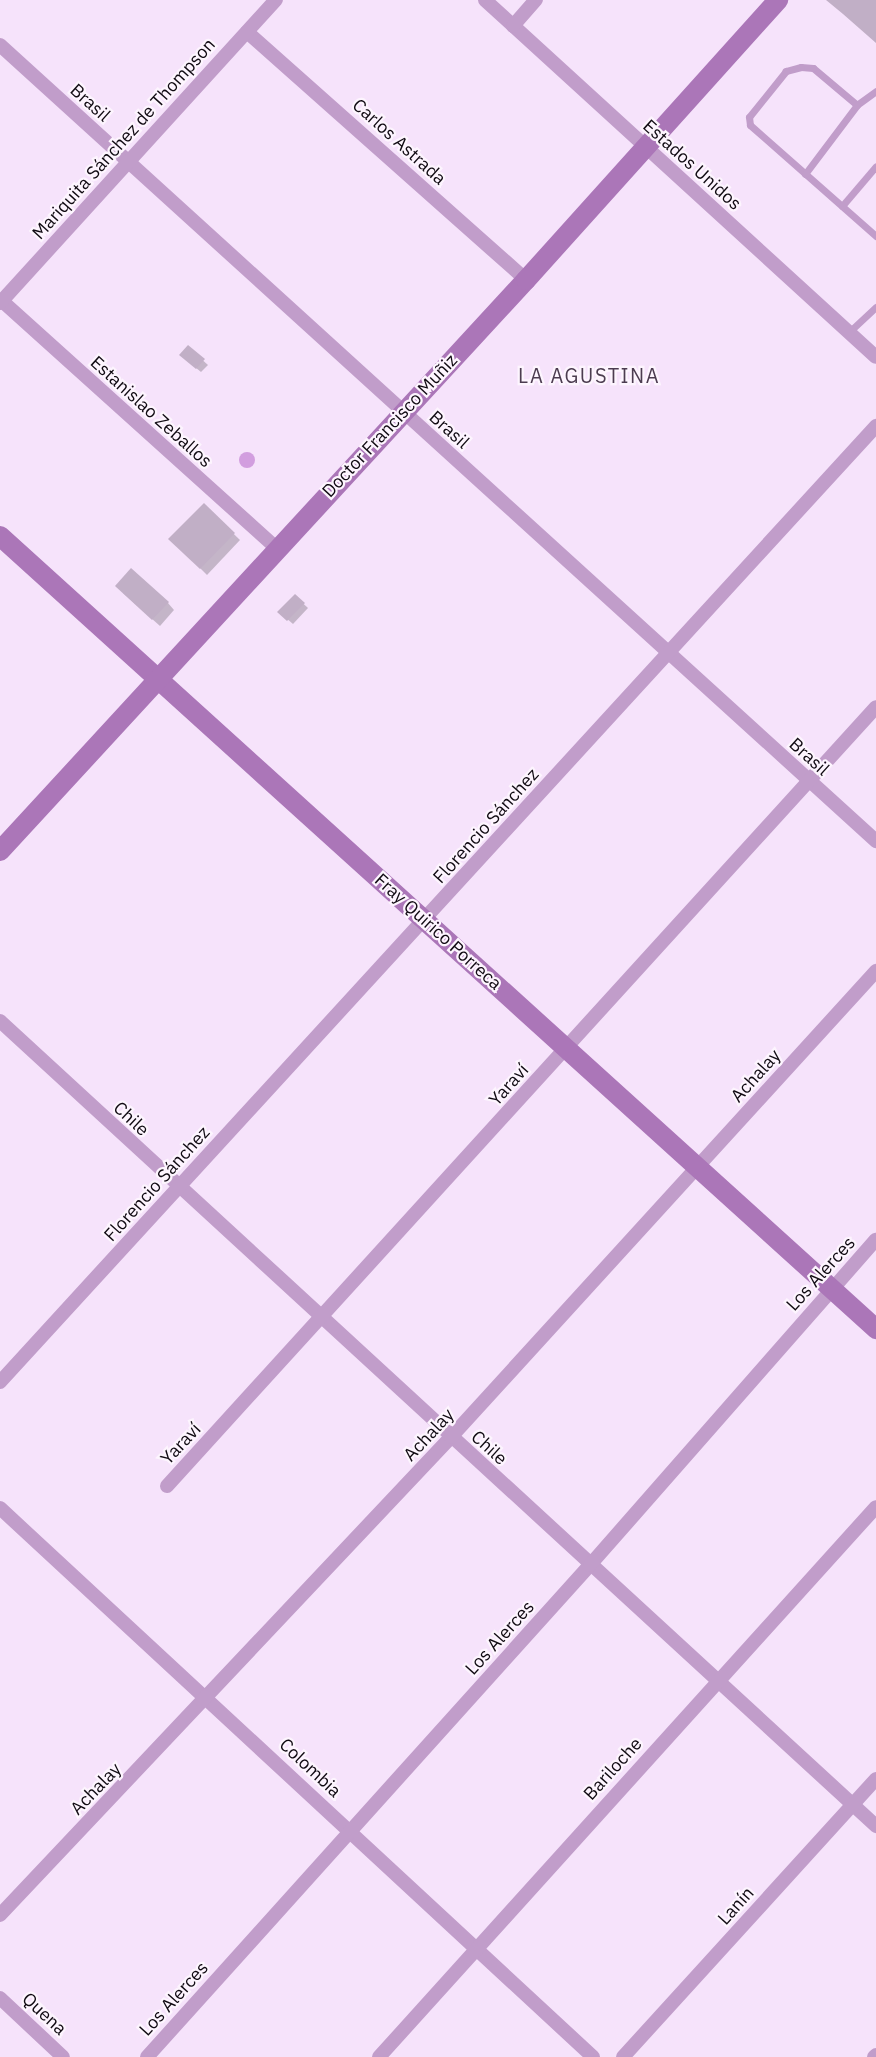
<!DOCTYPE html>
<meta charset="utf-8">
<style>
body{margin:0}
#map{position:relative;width:876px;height:2057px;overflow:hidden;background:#f6e3fb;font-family:"IBM Plex Sans",sans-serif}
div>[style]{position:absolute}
.water>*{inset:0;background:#d29edf}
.round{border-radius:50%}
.shadow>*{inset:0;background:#0003}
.building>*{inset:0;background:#c1afc6}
.lane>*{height:7px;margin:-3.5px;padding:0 3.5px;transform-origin:3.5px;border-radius:3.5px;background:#c19dca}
.street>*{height:14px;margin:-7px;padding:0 7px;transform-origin:7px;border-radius:7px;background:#c19dca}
.secondary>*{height:20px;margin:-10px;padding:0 10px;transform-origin:10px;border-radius:10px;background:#ab76b8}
span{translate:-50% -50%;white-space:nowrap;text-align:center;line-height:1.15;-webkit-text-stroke:4.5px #fdf5fe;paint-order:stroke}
.street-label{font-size:18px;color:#100a12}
.neighbourhood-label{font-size:20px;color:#4c3c50;letter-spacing:1.5px}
</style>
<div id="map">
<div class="water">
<div class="round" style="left:239px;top:452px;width:16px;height:16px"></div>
</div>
<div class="shadow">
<div style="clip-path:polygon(188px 347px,208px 365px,201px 372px,185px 359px)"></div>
<div style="clip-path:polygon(204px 505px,240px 540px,207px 575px,171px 539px)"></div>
<div style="clip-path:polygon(123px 593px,168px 603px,174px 610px,160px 626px)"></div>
<div style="clip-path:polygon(295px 596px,308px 608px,293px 624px,279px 612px)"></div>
</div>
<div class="building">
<div style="clip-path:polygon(826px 0,876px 0,876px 43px,843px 14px)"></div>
<div style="clip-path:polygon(188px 345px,205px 359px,196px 369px,179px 355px)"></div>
<div style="clip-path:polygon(204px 503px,235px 533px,200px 569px,168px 539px)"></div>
<div style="clip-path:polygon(131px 568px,169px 602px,152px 620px,115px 586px)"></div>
<div style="clip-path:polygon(295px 594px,305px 603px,287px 621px,277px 612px)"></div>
</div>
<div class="lane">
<div style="left:876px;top:91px;width:24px;rotate:144deg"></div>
<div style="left:857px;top:105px;width:57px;rotate:-139.9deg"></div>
<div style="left:813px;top:68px;width:12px;rotate:-175deg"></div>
<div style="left:801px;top:67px;width:16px;rotate:165deg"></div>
<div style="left:786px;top:71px;width:59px;rotate:128.8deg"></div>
<div style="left:749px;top:117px;width:8px;rotate:83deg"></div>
<div style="left:750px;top:125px;width:168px;rotate:41.4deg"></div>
<div style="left:805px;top:174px;width:86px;rotate:-53deg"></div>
<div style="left:842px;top:206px;width:52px;rotate:-49.6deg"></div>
<div style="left:849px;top:332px;width:37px;rotate:-43deg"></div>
</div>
<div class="street">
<div style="left:485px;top:0;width:529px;rotate:42.4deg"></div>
<div style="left:513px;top:26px;width:35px;rotate:-49deg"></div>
<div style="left:247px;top:32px;width:373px;rotate:41.6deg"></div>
<div style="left:0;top:45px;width:1184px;rotate:42.26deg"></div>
<div style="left:2px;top:301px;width:369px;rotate:42deg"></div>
<div style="left:0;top:303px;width:410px;rotate:-47.7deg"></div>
<div style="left:0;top:1021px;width:1190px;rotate:42.58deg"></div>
<div style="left:0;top:1382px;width:1297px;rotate:-47.5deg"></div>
<div style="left:167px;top:1486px;width:1053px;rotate:-47.69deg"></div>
<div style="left:0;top:1508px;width:808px;rotate:42.79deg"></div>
<div style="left:0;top:1915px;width:657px;rotate:-46.66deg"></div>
<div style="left:451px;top:1437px;width:631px;rotate:-47.63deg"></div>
<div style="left:0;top:1998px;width:86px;rotate:43.1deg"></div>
<div style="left:147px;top:2057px;width:662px;rotate:-48deg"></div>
<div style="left:590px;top:1565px;width:433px;rotate:-48.7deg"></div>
<div style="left:379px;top:2057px;width:741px;rotate:-47.9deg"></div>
<div style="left:623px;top:2057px;width:376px;rotate:-47.7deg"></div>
<div style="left:874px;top:2057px;width:3px;rotate:-45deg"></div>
</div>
<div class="secondary">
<div style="left:0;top:536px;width:1182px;rotate:42.15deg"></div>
<div style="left:0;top:851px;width:776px;rotate:-47.35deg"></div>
<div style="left:526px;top:280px;width:377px;rotate:-48deg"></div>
</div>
<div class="street-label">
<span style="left:90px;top:103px;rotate:42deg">Brasil</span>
<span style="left:124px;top:139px;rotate:-48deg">Mariquita Sánchez de Thompson</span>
<span style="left:399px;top:142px;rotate:42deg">Carlos Astrada</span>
<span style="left:692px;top:165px;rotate:42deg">Estados Unidos</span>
<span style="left:151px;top:412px;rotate:42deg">Estanislao Zeballos</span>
<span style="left:390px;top:426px;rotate:-47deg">Doctor Francisco Muñiz</span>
<span style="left:449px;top:430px;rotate:42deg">Brasil</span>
<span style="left:809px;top:757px;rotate:42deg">Brasil</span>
<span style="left:486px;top:826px;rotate:-48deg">Florencio Sánchez</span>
<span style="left:438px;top:932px;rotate:42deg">Fray Quirico Porreca</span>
<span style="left:756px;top:1076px;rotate:-48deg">Achalay</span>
<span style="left:509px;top:1085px;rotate:-48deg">Yaraví</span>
<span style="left:131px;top:1119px;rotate:43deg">Chile</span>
<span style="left:157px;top:1184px;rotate:-48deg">Florencio Sánchez</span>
<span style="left:821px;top:1274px;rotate:-48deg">Los Alerces</span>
<span style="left:429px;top:1435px;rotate:-47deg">Achalay</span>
<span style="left:181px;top:1444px;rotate:-47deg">Yaraví</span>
<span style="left:489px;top:1448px;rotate:42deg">Chile</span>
<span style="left:500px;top:1638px;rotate:-48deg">Los Alerces</span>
<span style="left:310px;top:1768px;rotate:43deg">Colombia</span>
<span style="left:613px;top:1769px;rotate:-48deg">Bariloche</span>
<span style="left:96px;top:1789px;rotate:-46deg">Achalay</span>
<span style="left:736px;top:1906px;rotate:-48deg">Lanín</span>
<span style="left:174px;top:1999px;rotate:-48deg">Los Alerces</span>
<span style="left:44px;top:2014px;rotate:43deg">Quena</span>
</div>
<div class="neighbourhood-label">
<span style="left:589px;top:375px">LA AGUSTINA</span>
</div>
</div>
